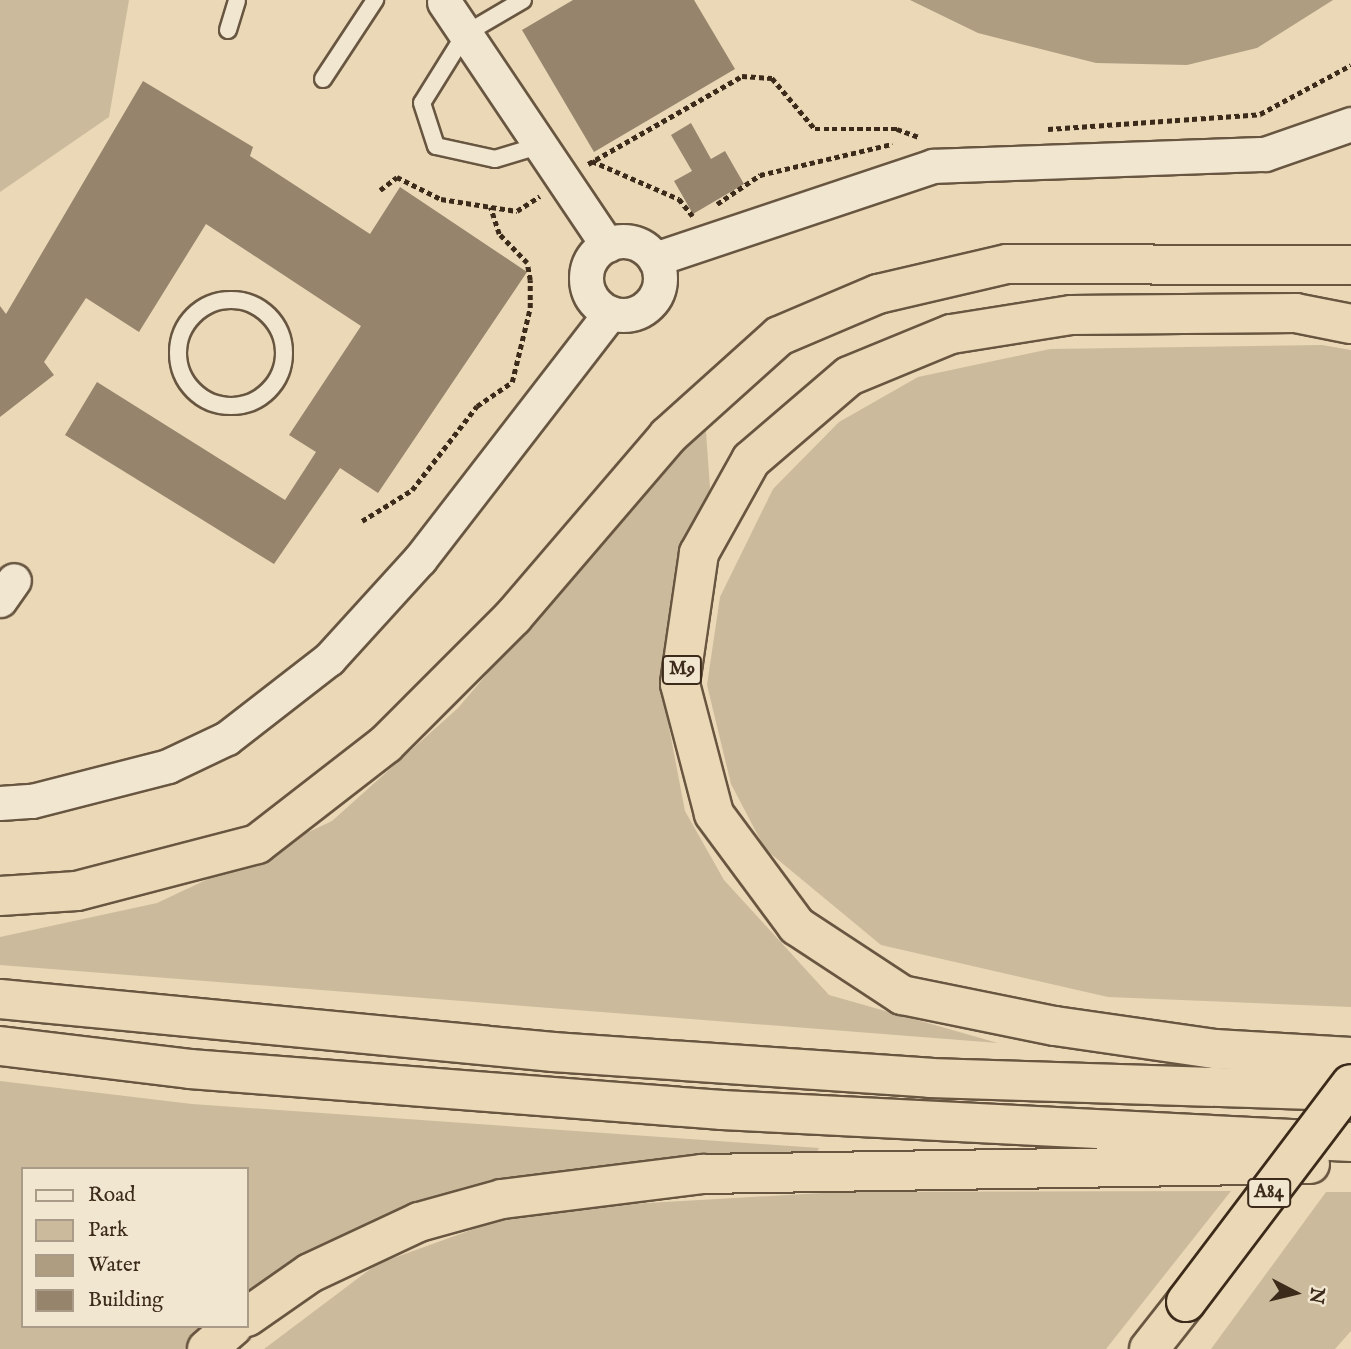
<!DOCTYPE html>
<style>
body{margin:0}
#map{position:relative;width:1351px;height:1349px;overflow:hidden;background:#ead8b7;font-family:"IM FELL English",serif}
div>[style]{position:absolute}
.green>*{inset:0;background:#ccba9c}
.water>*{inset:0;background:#af9d82}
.building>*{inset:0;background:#96846c}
.path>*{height:4.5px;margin-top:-2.25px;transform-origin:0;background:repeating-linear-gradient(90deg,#3c2a1a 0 5px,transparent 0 8.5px)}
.roads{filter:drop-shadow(2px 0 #685641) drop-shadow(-2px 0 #685641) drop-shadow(0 2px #685641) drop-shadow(0 -2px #685641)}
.lane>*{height:16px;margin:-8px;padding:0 8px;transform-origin:8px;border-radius:8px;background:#f1e6d0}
.lane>.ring{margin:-8px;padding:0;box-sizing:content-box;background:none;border:16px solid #f1e6d0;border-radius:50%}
.street>*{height:33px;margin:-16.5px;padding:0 16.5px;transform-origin:16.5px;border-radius:16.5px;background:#f1e6d0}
.street>.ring{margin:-16.5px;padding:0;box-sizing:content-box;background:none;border:33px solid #f1e6d0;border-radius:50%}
.highway>*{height:38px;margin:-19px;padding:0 19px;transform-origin:19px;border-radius:19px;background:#ead8b7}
.bridges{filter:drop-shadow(2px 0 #3c2a1a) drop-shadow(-2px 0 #3c2a1a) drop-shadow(0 2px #3c2a1a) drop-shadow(0 -2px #3c2a1a)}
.highway-bridge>*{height:38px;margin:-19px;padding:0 19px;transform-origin:19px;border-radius:19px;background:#ead8b7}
span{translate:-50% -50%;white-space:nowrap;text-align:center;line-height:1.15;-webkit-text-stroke:6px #f1e6d0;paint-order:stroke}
.shield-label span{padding:2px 5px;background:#f1e6d0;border:2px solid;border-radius:5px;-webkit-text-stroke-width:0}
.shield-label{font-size:19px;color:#3c2a1a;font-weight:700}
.legend{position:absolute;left:21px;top:1167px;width:228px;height:161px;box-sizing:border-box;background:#f1e6d0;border:2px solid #a99b87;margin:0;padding:9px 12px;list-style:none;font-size:21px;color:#3c2a1a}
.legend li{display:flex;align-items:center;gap:14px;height:35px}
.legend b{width:35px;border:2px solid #a99b87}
.north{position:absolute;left:1260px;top:1258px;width:70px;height:70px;-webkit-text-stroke:5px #f1e6d0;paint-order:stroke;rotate:97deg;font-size:19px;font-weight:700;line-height:28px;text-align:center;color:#3c2a1a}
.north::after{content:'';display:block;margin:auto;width:24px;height:32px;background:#3c2a1a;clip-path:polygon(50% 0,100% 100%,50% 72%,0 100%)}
</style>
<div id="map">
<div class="green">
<div style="clip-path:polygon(0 0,129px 0,109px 117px,0 192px)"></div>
<div style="clip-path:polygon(1322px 345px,1351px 350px,1351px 1007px,1108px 997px,881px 945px,765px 849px,731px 784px,707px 685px,720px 597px,773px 489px,839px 422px,918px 377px,1050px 349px)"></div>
<div style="clip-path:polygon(705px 418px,710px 488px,678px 590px,663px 696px,685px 811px,724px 880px,829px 995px,998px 1043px,0 965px,0 937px,157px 903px,332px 821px,458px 708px)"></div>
<div style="clip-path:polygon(0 1081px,192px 1104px,819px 1148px,815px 1156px,500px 1180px,330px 1242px,247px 1303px,247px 1169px,23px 1169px,23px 1326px,215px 1326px,184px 1349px,0 1349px)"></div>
<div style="clip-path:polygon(1231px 1191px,1106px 1349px,264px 1349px,377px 1264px,527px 1210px,840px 1192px)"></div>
<div style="clip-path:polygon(1326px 1192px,1351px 1192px,1351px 1331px,1335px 1349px,1211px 1349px)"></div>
</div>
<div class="water">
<div style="clip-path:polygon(910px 0,1333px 0,1257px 48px,1187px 65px,1096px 63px,978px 33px)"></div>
</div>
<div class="building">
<div style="clip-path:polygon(573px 0,694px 0,735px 69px,594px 152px,522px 30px)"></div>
<div style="clip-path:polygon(143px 81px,253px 147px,250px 156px,370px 234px,400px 187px,527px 272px,378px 493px,340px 468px,274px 564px,65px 435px,97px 382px,285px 500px,316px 452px,289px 435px,361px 326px,206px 224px,139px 332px,86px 298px,44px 362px,54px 375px,0 417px,0 306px,6px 314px)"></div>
<div style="clip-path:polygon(691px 123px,711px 159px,725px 151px,744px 184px,693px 214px,674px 181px,692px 171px,671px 135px)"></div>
</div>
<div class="path">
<div style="left:1048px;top:129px;width:213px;rotate:-4deg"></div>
<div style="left:1260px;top:114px;width:103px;rotate:-28.3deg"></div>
<div style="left:592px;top:161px;width:95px;rotate:23.6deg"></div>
<div style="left:679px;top:199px;width:22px;rotate:51deg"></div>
<div style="left:588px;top:164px;width:177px;rotate:-29.7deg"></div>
<div style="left:742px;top:76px;width:30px;rotate:4deg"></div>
<div style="left:772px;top:78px;width:67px;rotate:49.9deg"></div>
<div style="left:815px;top:129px;width:82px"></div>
<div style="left:897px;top:129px;width:23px;rotate:20deg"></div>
<div style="left:380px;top:190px;width:21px;rotate:-37deg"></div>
<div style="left:397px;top:177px;width:49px;rotate:26.6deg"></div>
<div style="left:441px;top:199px;width:77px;rotate:9deg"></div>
<div style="left:517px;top:211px;width:27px;rotate:-33deg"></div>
<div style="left:717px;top:204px;width:52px;rotate:-34deg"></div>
<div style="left:760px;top:175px;width:136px;rotate:-13.2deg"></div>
<div style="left:362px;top:521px;width:59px;rotate:-31.8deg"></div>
<div style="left:412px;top:490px;width:106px;rotate:-52.3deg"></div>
<div style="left:477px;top:406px;width:42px;rotate:-34.4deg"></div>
<div style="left:512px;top:382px;width:76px;rotate:-76.3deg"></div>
<div style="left:530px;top:308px;width:28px;rotate:-90deg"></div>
<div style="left:530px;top:280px;width:17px;rotate:-100deg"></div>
<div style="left:527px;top:263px;width:40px;rotate:-134deg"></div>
<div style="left:499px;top:234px;width:28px;rotate:-108deg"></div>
</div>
<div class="roads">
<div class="lane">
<div style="left:523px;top:0;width:67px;rotate:149.6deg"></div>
<div style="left:465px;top:34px;width:81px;rotate:121.9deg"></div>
<div style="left:422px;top:103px;width:45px;rotate:72deg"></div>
<div style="left:436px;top:146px;width:60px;rotate:12.4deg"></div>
<div style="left:495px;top:159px;width:45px;rotate:-16.8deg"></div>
<div style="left:228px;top:30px;width:31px;rotate:-73deg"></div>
<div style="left:323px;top:79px;width:95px;rotate:-56.6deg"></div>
<div class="ring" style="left:178px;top:300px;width:90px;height:90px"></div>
</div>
<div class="street">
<div style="left:444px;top:2px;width:293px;rotate:56.1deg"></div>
<div class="ring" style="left:586px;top:241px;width:41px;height:41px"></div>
<div style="left:655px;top:259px;width:293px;rotate:-18.5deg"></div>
<div style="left:933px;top:166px;width:332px;rotate:-2.1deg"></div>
<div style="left:1265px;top:154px;width:91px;rotate:-19.2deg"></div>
<div style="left:0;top:600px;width:24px;rotate:-55deg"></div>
<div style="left:0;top:803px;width:32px;rotate:-4deg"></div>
<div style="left:32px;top:801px;width:140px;rotate:-14.4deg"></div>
<div style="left:168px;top:766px;width:65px;rotate:-25.4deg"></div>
<div style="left:227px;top:738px;width:129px;rotate:-37.8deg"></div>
<div style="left:329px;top:659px;width:135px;rotate:-47.7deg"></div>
<div style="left:420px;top:559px;width:311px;rotate:-52.3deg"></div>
</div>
<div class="highway">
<div style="left:1351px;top:324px;width:56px;rotate:-168.7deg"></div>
<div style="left:1296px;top:313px;width:225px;rotate:179.5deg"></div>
<div style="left:1071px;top:315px;width:121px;rotate:171deg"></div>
<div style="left:951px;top:334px;width:110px;rotate:157.6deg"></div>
<div style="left:849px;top:376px;width:129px;rotate:139.4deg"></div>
<div style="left:751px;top:460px;width:107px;rotate:119.2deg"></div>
<div style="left:699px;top:553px;width:132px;rotate:98.3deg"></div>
<div style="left:680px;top:684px;width:134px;rotate:75.3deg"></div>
<div style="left:714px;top:814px;width:139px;rotate:53.5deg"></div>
<div style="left:797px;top:926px;width:126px;rotate:33.3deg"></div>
<div style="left:902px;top:995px;width:156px;rotate:11.5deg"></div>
<div style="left:1055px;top:1026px;width:162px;rotate:8.2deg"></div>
<div style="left:1215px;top:1049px;width:136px;rotate:3.4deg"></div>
<div style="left:0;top:896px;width:77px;rotate:-3.7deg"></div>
<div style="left:77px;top:891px;width:186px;rotate:-14.6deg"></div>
<div style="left:257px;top:844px;width:163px;rotate:-37.8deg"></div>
<div style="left:386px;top:744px;width:180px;rotate:-45deg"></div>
<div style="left:513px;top:617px;width:238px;rotate:-49.4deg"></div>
<div style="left:668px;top:436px;width:149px;rotate:-42deg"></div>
<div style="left:779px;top:336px;width:108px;rotate:-23deg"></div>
<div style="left:878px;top:294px;width:132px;rotate:-13.1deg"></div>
<div style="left:1007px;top:264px;width:344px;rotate:0.2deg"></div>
<div style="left:0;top:999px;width:556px;rotate:5.47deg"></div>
<div style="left:553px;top:1052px;width:378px;rotate:3.9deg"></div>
<div style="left:930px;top:1078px;width:421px;rotate:1.8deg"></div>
<div style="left:0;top:1046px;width:191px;rotate:6.9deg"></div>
<div style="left:190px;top:1069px;width:534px;rotate:4.41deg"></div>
<div style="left:722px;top:1110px;width:630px;rotate:2.91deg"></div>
<div style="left:247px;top:1317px;width:77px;rotate:-34.9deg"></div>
<div style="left:310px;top:1273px;width:120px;rotate:-25.1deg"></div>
<div style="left:419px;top:1222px;width:86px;rotate:-15.5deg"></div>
<div style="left:502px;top:1199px;width:202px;rotate:-7.1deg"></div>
<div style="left:702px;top:1174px;width:608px;rotate:-0.94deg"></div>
<div style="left:207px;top:1349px;width:35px;rotate:-41deg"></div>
<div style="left:1149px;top:1349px;width:60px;rotate:-51.8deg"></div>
</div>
</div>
<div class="bridges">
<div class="highway-bridge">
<div style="left:1186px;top:1302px;width:273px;rotate:-52.9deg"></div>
</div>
</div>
<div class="shield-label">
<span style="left:682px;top:670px">M9</span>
<span style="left:1269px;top:1193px">A84</span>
</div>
<ul class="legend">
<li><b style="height:9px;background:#f1e6d0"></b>Road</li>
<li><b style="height:19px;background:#ccba9c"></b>Park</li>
<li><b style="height:19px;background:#af9d82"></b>Water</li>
<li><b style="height:19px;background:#96846c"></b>Building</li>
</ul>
<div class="north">N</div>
</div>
